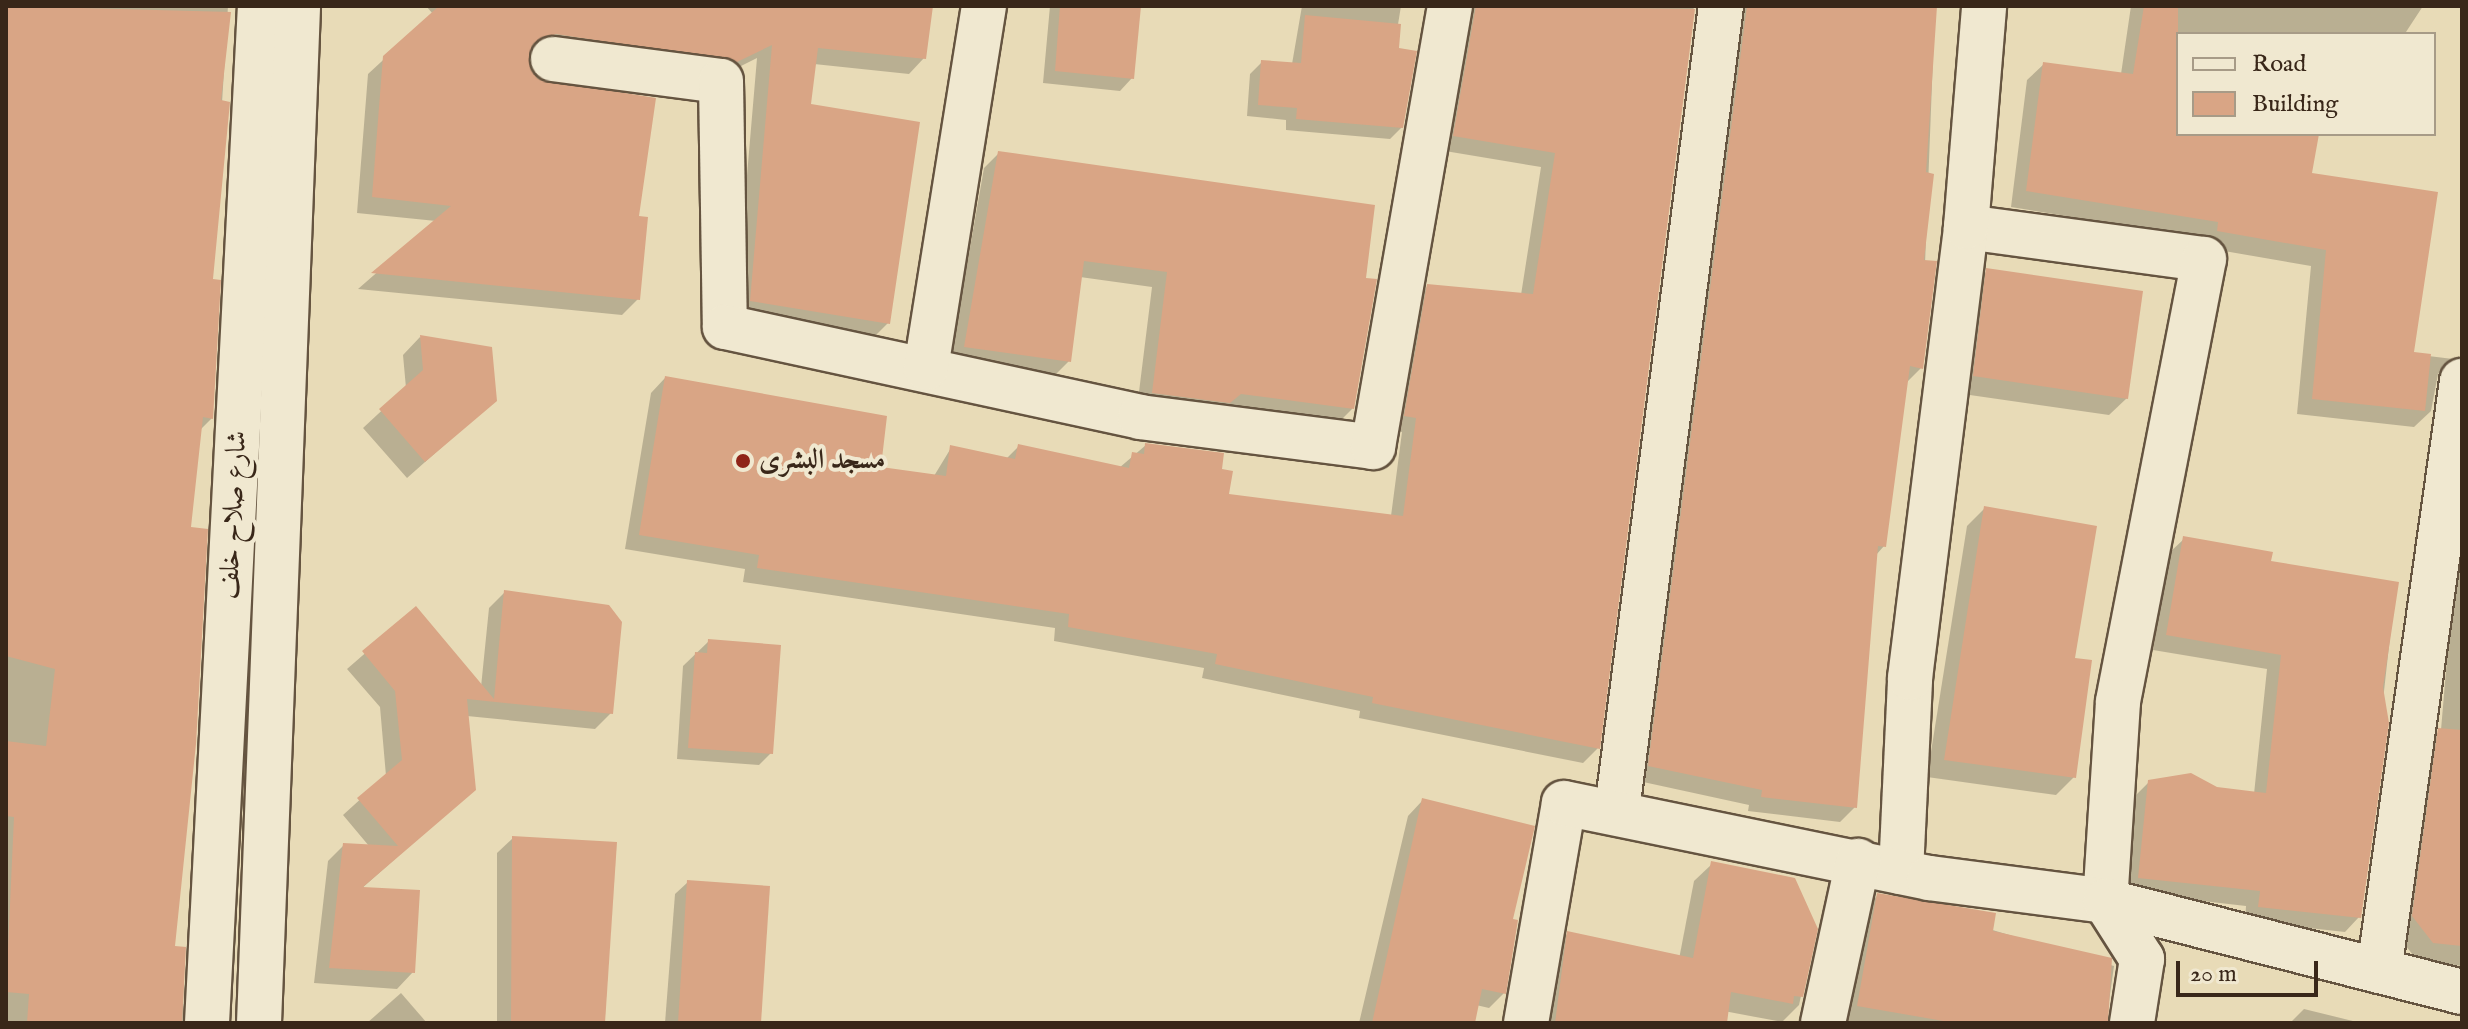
<!DOCTYPE html>
<meta charset="utf-8">
<style>
body{margin:0}
#map{position:relative;width:2468px;height:1029px;overflow:hidden;background:#e8dbb7;font-family:"IM FELL English",Amiri,serif}
div>[style]{position:absolute}
.shadow>*{inset:0;background:#0003}
.building>*{inset:0;background:#d9a585}
.roads{filter:drop-shadow(2px 0 #655440) drop-shadow(-2px 0 #655440) drop-shadow(0 2px #655440) drop-shadow(0 -2px #655440)}
.minor>*{height:44px;margin:-22px;padding:0 22px;transform-origin:22px;border-radius:22px;background:#f0e8d0}
.secondary>*{height:44px;margin:-22px;padding:0 22px;transform-origin:22px;border-radius:22px;background:#f0e8d0}
.dots>*{width:22px;height:22px;translate:-50% -50%;box-sizing:border-box;border:4px solid #f0e8d0;border-radius:50%}
span{translate:-50% -50%;white-space:nowrap;text-align:center;line-height:1.15;-webkit-text-stroke:8px #f0e8d0;paint-order:stroke}
.poi-label{font-size:28px;color:#392719;font-weight:700}
.left{translate:0 -50%;text-align:left}
.street-label{font-size:28px;color:#392719}
.frame{position:absolute;inset:0;border:8px solid #392719;pointer-events:none}
.legend{position:absolute;left:2176px;top:32px;width:260px;height:104px;box-sizing:border-box;background:#f0e8d0;border:2px solid #a79b87;margin:0;padding:10px 14px;list-style:none;font-size:24px;color:#392719}
.legend li{display:flex;align-items:center;gap:16px;height:40px}
.legend b{width:40px;border:2px solid #a79b87}
.scale{position:absolute;left:2176px;top:961px;width:142px;height:36px;box-sizing:border-box;border:4px solid #392719;border-top:0;padding-left:10px;font-size:24px;line-height:28px;white-space:nowrap;color:#392719;-webkit-text-stroke:6px #f0e8d0;paint-order:stroke}
</style>
<div id="map">
<div class="shadow">
<div style="clip-path:polygon(6px 6px,228px 6px,211px 281px,212px 418px,200px 430px,189px 529px,172px 947px,184px 948px,183px 1023px,6px 1023px)"></div>
<div style="clip-path:polygon(426px 6px,931px 6px,924px 58px,909px 74px,814px 64px,808px 106px,888px 323px,872px 339px,735px 316px,757px 58px,719px 77px,526px 56px,637px 218px,638px 299px,622px 315px,358px 289px,436px 221px,357px 213px,368px 74px,433px 14px)"></div>
<div style="clip-path:polygon(1050px 6px,1139px 6px,1132px 78px,1120px 91px,1043px 83px)"></div>
<div style="clip-path:polygon(1302px 6px,1401px 6px,1394px 49px,1402px 127px,1390px 139px,1286px 130px,1286px 120px,1247px 116px,1250px 74px,1262px 62px,1292px 64px)"></div>
<div style="clip-path:polygon(1463px 6px,1694px 6px,1598px 748px,1583px 763px,1359px 718px,1360px 711px,1202px 678px,1204px 668px,1054px 641px,1055px 628px,743px 582px,745px 569px,625px 549px,651px 393px,665px 378px,878px 469px,934px 476px,951px 448px,1006px 459px,1019px 446px,1119px 468px,1146px 445px,1220px 470px,1227px 496px,1391px 516px,1402px 432px,1390px 430px,1413px 300px,1428px 286px,1521px 295px,1541px 167px,1439px 150px)"></div>
<div style="clip-path:polygon(1724px 6px,1935px 6px,1921px 368px,1907px 382px,1884px 546px,1876px 555px,1855px 807px,1840px 822px,1748px 811px,1749px 805px,1634px 780px)"></div>
<div style="clip-path:polygon(2131px 6px,2423px 6px,2406px 32px,2178px 34px,2178px 134px,2318px 134px,2310px 174px,2412px 354px,2453px 359px,2438px 374px,2431px 411px,2414px 427px,2297px 414px,2311px 266px,2201px 247px,2203px 238px,2011px 207px,2027px 80px,2044px 64px,2121px 74px)"></div>
<div style="clip-path:polygon(999px 153px,1373px 206px,1352px 409px,1337px 424px,1137px 408px,1152px 287px,1080px 277px,1069px 361px,1054px 376px,950px 362px,984px 168px)"></div>
<div style="clip-path:polygon(1987px 271px,2127px 398px,2109px 415px,1956px 393px,1969px 288px)"></div>
<div style="clip-path:polygon(420px 337px,495px 400px,407px 478px,363px 428px,406px 388px,403px 355px)"></div>
<div style="clip-path:polygon(2462px 481px,2462px 966px,2416px 959px,2396px 933px,2423px 747px,2441px 730px)"></div>
<div style="clip-path:polygon(1985px 508px,2073px 659px,2074px 777px,2056px 795px,1927px 777px,1967px 526px)"></div>
<div style="clip-path:polygon(2184px 539px,2269px 563px,2396px 583px,2359px 917px,2345px 932px,2245px 921px,2246px 906px,2124px 892px,2134px 797px,2149px 782px,2254px 794px,2267px 669px,2153px 650px,2169px 553px)"></div>
<div style="clip-path:polygon(505px 592px,611px 713px,595px 729px,467px 716px,474px 789px,361px 889px,413px 972px,397px 989px,314px 983px,328px 861px,344px 845px,369px 846px,343px 815px,386px 776px,380px 707px,347px 669px,416px 609px,481px 687px,489px 608px)"></div>
<div style="clip-path:polygon(709px 641px,771px 753px,759px 765px,677px 759px,683px 666px)"></div>
<div style="clip-path:polygon(1422px 801px,1510px 921px,1504px 993px,1489px 1008px,1476px 1005px,1473px 1023px,1359px 1023px,1408px 816px)"></div>
<div style="clip-path:polygon(513px 838px,604px 1023px,497px 1023px,497px 853px)"></div>
<div style="clip-path:polygon(1712px 864px,1816px 929px,1799px 1005px,1782px 1022px,1671px 1001px,1694px 881px)"></div>
<div style="clip-path:polygon(688px 882px,760px 1023px,665px 1023px,675px 894px)"></div>
<div style="clip-path:polygon(1877px 896px,2114px 966px,2106px 1023px,1842px 1023px,1862px 911px)"></div>
<div style="clip-path:polygon(1568px 933px,1658px 1023px,1543px 1023px,1556px 945px)"></div>
<div style="clip-path:polygon(401px 993px,427px 1023px,367px 1023px)"></div>
<div style="clip-path:polygon(2304px 1009px,2361px 1023px,2290px 1023px)"></div>
</div>
<div class="building">
<div style="clip-path:polygon(6px 6px,231px 12px,221px 100px,230px 102px,213px 279px,221px 280px,213px 419px,203px 417px,191px 527px,208px 529px,196px 744px,175px 946px,186px 947px,182px 1023px,27px 1023px,29px 994px,6px 992px,14px 817px,6px 816px,6px 741px,46px 746px,55px 669px,6px 656px)"></div>
<div style="clip-path:polygon(439px 6px,933px 6px,926px 59px,818px 48px,811px 104px,920px 122px,890px 324px,750px 301px,772px 45px,737px 62px,556px 34px,533px 44px,530px 68px,538px 79px,656px 98px,639px 216px,648px 217px,640px 300px,371px 273px,451px 206px,372px 197px,383px 56px)"></div>
<div style="clip-path:polygon(1060px 6px,1141px 6px,1134px 79px,1055px 71px)"></div>
<div style="clip-path:polygon(1476px 6px,1695px 9px,1600px 749px,1372px 703px,1373px 697px,1215px 664px,1217px 654px,1068px 627px,1069px 614px,757px 568px,759px 555px,639px 535px,665px 376px,887px 416px,881px 467px,946px 476px,950px 445px,1015px 459px,1018px 444px,1129px 468px,1132px 452px,1144px 454px,1145px 443px,1224px 453px,1222px 469px,1233px 471px,1229px 494px,1403px 516px,1416px 418px,1404px 416px,1427px 284px,1533px 294px,1555px 153px,1453px 136px)"></div>
<div style="clip-path:polygon(1747px 6px,1937px 6px,1926px 172px,1934px 174px,1924px 260px,1937px 261px,1923px 369px,1910px 366px,1886px 547px,1878px 546px,1857px 808px,1761px 797px,1762px 790px,1648px 766px)"></div>
<div style="clip-path:polygon(2144px 6px,2178px 6px,2178px 134px,2319px 134px,2312px 173px,2438px 192px,2414px 352px,2431px 354px,2425px 411px,2312px 399px,2326px 250px,2217px 231px,2218px 222px,2026px 191px,2043px 62px,2133px 74px)"></div>
<div style="clip-path:polygon(1305px 15px,1401px 24px,1399px 48px,1417px 51px,1403px 128px,1296px 119px,1297px 108px,1258px 105px,1261px 60px,1301px 63px)"></div>
<div style="clip-path:polygon(998px 151px,1375px 205px,1366px 278px,1377px 279px,1354px 409px,1241px 394px,1230px 403px,1152px 393px,1167px 272px,1084px 261px,1071px 362px,964px 347px)"></div>
<div style="clip-path:polygon(1986px 268px,2143px 291px,2128px 399px,1973px 376px)"></div>
<div style="clip-path:polygon(420px 335px,492px 347px,497px 401px,425px 462px,379px 409px,423px 370px)"></div>
<div style="clip-path:polygon(1984px 506px,2097px 526px,2075px 658px,2092px 660px,2076px 778px,1944px 760px)"></div>
<div style="clip-path:polygon(2183px 536px,2273px 552px,2271px 561px,2399px 582px,2383px 687px,2389px 723px,2361px 918px,2258px 907px,2260px 891px,2138px 878px,2148px 780px,2191px 773px,2217px 787px,2266px 793px,2281px 655px,2166px 635px)"></div>
<div style="clip-path:polygon(504px 590px,609px 605px,622px 622px,613px 714px,467px 699px,476px 790px,363px 887px,420px 890px,415px 973px,329px 968px,343px 843px,398px 846px,357px 798px,402px 760px,395px 691px,362px 651px,416px 606px,494px 699px)"></div>
<div style="clip-path:polygon(708px 639px,781px 645px,773px 754px,688px 748px,695px 652px,707px 653px)"></div>
<div style="clip-path:polygon(2438px 728px,2462px 730px,2462px 946px,2433px 943px,2412px 916px)"></div>
<div style="clip-path:polygon(1422px 798px,1535px 826px,1513px 919px,1518px 920px,1506px 994px,1482px 989px,1475px 1023px,1372px 1023px)"></div>
<div style="clip-path:polygon(512px 836px,617px 842px,605px 1023px,511px 1023px)"></div>
<div style="clip-path:polygon(1711px 861px,1795px 878px,1818px 929px,1803px 997px,1794px 996px,1793px 1004px,1731px 992px,1727px 1023px,1555px 1023px,1567px 931px,1693px 958px)"></div>
<div style="clip-path:polygon(687px 880px,770px 886px,761px 1023px,678px 1023px)"></div>
<div style="clip-path:polygon(1877px 893px,1996px 913px,1993px 931px,2112px 958px,2108px 1023px,1955px 1023px,1857px 1006px)"></div>
</div>
<div class="roads">
<div class="minor">
<div style="left:553px;top:59px;width:169px;rotate:7.5deg"></div>
<div style="left:721px;top:81px;width:246px;rotate:89.1deg"></div>
<div style="left:725px;top:327px;width:425px;rotate:12.2deg"></div>
<div style="left:1140px;top:417px;width:235px;rotate:7.3deg"></div>
<div style="left:1373px;top:447px;width:448px;rotate:-80.1deg"></div>
<div style="left:1966px;top:227px;width:240px;rotate:7.7deg"></div>
<div style="left:2204px;top:259px;width:451px;rotate:101deg"></div>
<div style="left:2118px;top:702px;width:199px;rotate:93.7deg"></div>
<div style="left:2105px;top:901px;width:69px;rotate:57.5deg"></div>
<div style="left:2142px;top:959px;width:65px;rotate:98.9deg"></div>
<div style="left:926px;top:368px;width:367px;rotate:-80.9deg"></div>
<div style="left:1617px;top:810px;width:811px;rotate:-82.63deg"></div>
<div style="left:1901px;top:872px;width:194px;rotate:-87.3deg"></div>
<div style="left:1910px;top:678px;width:454px;rotate:-82.9deg"></div>
<div style="left:1966px;top:227px;width:222px;rotate:-85.3deg"></div>
<div style="left:2379px;top:971px;width:596px;rotate:-81.99deg"></div>
<div style="left:1526px;top:1023px;width:223px;rotate:-80.2deg"></div>
<div style="left:1564px;top:803px;width:373px;rotate:11.6deg"></div>
<div style="left:1929px;top:878px;width:177px;rotate:7.4deg"></div>
<div style="left:2105px;top:901px;width:368px;rotate:14.3deg"></div>
<div style="left:1823px;top:1023px;width:166px;rotate:-77.8deg"></div>
</div>
<div class="secondary">
<div style="left:207px;top:1023px;width:1018px;rotate:-87.02deg"></div>
<div style="left:259px;top:1023px;width:1018px;rotate:-87.8deg"></div>
</div>
</div>
<div class="dots">
<div style="left:743px;top:461px;background:#8f2418"></div>
</div>
<div class="poi-label">
<span class="left" style="left:759px;top:461px">مسجد البشرى</span>
</div>
<div class="street-label">
<span style="left:234px;top:515px;rotate:-87deg">شارع صلاح خلف</span>
</div>
<div class="frame"></div>
<ul class="legend">
<li><b style="height:10px;background:#f0e8d0"></b>Road</li>
<li><b style="height:22px;background:#d9a585"></b>Building</li>
</ul>
<div class="scale">20 m</div>
</div>
